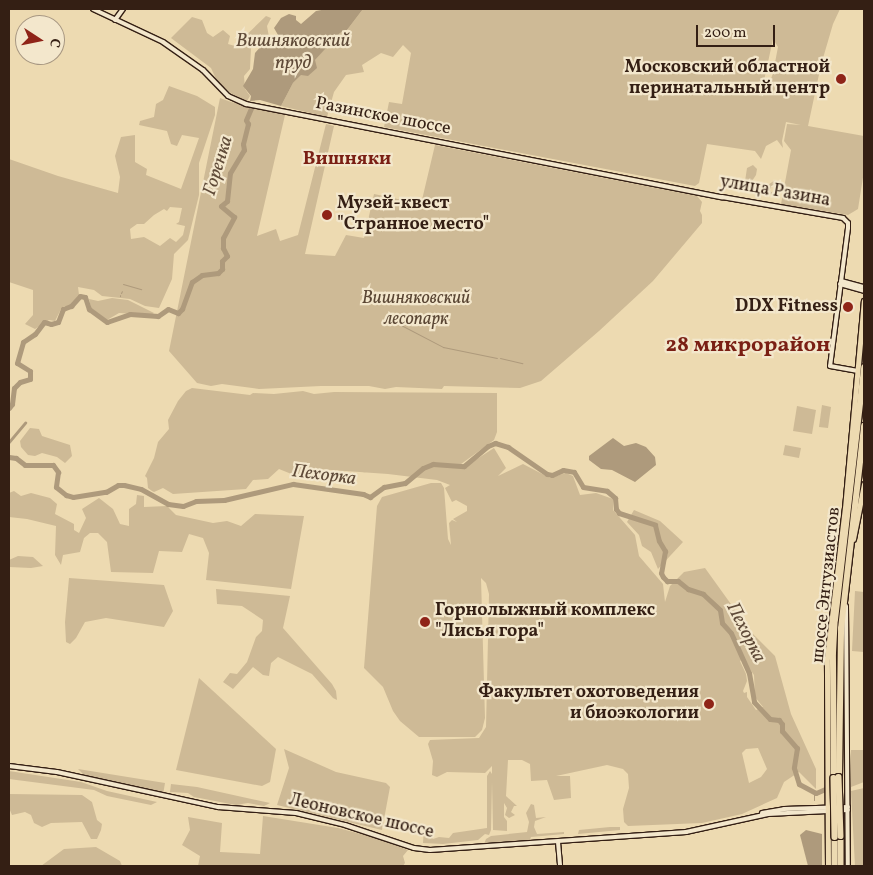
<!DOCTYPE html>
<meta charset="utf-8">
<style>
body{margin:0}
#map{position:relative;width:873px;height:875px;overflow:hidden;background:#eddab1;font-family:Vollkorn,serif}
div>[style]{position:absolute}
.green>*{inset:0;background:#ceba96}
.water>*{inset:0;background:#ae9a7c}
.stream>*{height:1px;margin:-0.5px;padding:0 0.5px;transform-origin:0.5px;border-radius:0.5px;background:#ae9a7c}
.canal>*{height:2.5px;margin:-1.25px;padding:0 1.25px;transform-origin:1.25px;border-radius:1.25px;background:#ae9a7c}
.river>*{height:5px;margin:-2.5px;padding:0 2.5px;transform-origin:2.5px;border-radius:2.5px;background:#ae9a7c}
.roads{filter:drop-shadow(1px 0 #341f14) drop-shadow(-1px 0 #341f14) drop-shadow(0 1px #341f14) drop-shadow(0 -1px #341f14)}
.secondary>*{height:4px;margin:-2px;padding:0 2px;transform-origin:2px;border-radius:2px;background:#f3e7cc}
.primary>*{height:5px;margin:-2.5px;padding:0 2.5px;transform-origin:2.5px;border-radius:2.5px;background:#eddab1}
.highway>*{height:5.5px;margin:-2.75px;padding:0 2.75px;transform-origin:2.75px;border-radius:2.75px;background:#eddab1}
.bridges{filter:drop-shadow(1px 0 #341f14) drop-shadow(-1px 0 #341f14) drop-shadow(0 1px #341f14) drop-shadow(0 -1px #341f14)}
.highway-bridge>*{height:5.5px;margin:-2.75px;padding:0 2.75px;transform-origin:2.75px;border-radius:2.75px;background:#eddab1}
.dots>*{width:14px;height:14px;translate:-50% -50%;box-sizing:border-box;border:2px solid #f3e7cc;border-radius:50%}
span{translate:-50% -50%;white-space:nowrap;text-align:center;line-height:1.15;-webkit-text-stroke:4.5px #f3e7cc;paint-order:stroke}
.poi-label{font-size:18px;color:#341f14;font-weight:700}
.right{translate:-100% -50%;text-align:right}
.left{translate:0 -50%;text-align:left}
.street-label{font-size:18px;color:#341f14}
.park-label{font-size:18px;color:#5a4634;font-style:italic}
.water-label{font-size:19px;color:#5f4a38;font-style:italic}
.neighbourhood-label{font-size:19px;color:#7a1f14;font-weight:700}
.district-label{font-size:22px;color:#7a1f14;font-weight:700}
.frame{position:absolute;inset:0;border:10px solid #341f14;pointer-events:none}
.north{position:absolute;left:15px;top:15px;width:50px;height:50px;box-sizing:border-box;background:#f3e7cc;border:1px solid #a79782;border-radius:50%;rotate:101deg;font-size:14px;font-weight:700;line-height:20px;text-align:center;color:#341f14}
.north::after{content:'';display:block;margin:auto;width:18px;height:22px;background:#8f2418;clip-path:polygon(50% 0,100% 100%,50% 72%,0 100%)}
.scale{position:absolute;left:696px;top:25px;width:79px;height:22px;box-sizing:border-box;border:2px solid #341f14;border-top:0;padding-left:6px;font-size:15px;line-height:18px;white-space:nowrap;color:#341f14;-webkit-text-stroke:4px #f3e7cc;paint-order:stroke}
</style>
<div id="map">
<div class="green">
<div style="clip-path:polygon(evenodd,363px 9px,840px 9px,833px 24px,821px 65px,808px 126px,864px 136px,864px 171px,858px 209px,848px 215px,781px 204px,791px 150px,784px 141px,787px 124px,801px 125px,786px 122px,782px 141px,783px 148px,777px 140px,766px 146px,761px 159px,755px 151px,707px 144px,699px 183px,695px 186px,384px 127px,389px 102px,402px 104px,411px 53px,403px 45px,393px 57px,381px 53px,362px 65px,364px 72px,346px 75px,334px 92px,327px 117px,281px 106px,293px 83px,340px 33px,347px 30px,363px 9px,773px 39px,778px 47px,773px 73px,768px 88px,762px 90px,773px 39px)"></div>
<div style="clip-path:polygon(266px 16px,271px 18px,267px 26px,269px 37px,251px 48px,250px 69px,244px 76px,245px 89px,250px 96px,247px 101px,232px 94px,217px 81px,211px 68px,171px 38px,192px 17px,202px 20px,207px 33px,213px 37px,223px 30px,230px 36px,228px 44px,235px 46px)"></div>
<div style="clip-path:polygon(evenodd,169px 86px,197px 96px,215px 107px,215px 115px,199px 163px,199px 195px,188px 240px,174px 254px,172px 279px,159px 308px,145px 306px,130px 299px,102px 296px,94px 290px,78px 287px,79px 295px,71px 307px,64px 306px,61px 309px,55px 321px,49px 320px,35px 329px,25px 324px,33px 315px,33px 290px,9px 282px,9px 159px,58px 176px,118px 193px,120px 177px,115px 156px,121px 137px,135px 135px,135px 162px,147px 169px,146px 175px,181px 189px,199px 138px,182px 135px,177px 146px,171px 144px,167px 131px,139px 125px,140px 121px,154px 117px,156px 104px,163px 100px,169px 86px,170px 207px,182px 208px,179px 222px,176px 224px,185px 226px,183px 235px,176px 242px,170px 238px,160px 246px,144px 237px,131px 239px,130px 229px,137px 224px,144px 224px,154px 215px,164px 209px,167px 211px,170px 207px)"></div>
<div style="clip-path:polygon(220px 98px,231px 102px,285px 115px,257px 236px,276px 229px,280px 241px,298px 235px,326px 124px,334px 126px,305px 254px,335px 256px,346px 235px,364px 238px,374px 194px,421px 204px,435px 145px,697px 196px,702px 202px,700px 211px,702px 215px,702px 223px,653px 281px,599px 331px,541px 381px,520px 388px,444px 386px,442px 389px,396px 387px,385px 389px,369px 386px,321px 386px,259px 389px,222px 384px,211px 386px,197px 383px,169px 351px)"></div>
<div style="clip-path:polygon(753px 165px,757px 169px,756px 175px,752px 181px,768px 185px,775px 180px,775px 186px,772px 186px,769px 191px,774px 193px,773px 195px,744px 188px,747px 168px)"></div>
<div style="clip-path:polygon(112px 298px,128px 300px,154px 313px,151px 315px,119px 313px,107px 320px,91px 308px,89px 299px,98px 301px)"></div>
<div style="clip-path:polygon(evenodd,192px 388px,250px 395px,253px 393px,274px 394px,303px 391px,314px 394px,334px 392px,497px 393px,497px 432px,494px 440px,457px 467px,463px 468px,494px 448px,506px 468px,498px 476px,523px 464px,550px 478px,566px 473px,573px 476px,580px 495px,596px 493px,613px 499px,613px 510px,635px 535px,639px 556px,663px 584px,665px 602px,670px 586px,684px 572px,705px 568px,751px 632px,775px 656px,791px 714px,816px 769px,816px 789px,799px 772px,784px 782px,777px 798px,742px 814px,702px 823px,628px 826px,624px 822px,623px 809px,629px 788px,628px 774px,623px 769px,607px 765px,556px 776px,570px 776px,571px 798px,554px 800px,547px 780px,531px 781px,530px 764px,522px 760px,508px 760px,506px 796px,517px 806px,514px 806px,511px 812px,515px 815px,509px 818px,505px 815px,507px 808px,504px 803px,504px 817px,507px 821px,507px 831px,493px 830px,492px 782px,491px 830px,489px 835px,485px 834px,478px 840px,443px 844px,423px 843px,424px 828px,433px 839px,439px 837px,449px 838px,453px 833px,487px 828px,487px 776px,490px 771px,492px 774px,492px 766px,485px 773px,447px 772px,437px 777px,432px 775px,433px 761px,428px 744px,430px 740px,479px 738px,486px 727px,489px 594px,486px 583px,481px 578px,485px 718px,482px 730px,475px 737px,419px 737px,400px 721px,393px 711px,383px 687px,364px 668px,377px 506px,382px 497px,431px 483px,441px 483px,444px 488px,448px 539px,451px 545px,449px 523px,452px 520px,457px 522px,453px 519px,467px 511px,467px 506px,456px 500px,452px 502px,445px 488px,450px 485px,437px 480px,388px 474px,317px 469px,294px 475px,279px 469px,268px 479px,253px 480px,246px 489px,173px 494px,163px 488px,154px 492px,152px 491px,148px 488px,147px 478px,145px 476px,154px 458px,158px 442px,169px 429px,168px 420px,178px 401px,186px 391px,192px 388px,743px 659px,754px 675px,755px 697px,763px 707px,756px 710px,747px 697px,747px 692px,744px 693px,743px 691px,747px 681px,746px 674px,740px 661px,743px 659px,192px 388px,758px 748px,767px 769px,761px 777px,749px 783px,742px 753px,746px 749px,758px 748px)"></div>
<div style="clip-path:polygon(822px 405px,831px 407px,828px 428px,819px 427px)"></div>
<div style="clip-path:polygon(797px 406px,816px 410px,812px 434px,793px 431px)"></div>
<div style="clip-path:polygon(30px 428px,39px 429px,42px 436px,70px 445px,72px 456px,65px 463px,57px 457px,42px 453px,35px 456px,28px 455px,21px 447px,20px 441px)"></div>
<div style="clip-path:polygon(785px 445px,801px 448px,799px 458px,783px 455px)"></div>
<div style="clip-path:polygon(14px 491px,21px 496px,31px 493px,50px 498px,57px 504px,55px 514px,74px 524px,74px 530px,79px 533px,86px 518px,82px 509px,99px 498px,113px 509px,120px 524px,129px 526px,129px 509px,136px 504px,137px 495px,144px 496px,144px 507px,167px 506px,176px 515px,213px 523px,227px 521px,241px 526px,255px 514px,304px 516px,291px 589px,206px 580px,209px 553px,203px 538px,189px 534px,182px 552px,159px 551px,153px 573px,111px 572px,107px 542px,98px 533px,90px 533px,84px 538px,80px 552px,63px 555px,61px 565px,55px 555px,56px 526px,27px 519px,9px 517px,9px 493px)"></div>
<div style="clip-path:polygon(634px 510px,660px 521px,683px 542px,658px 569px,651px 552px,642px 546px,639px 535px,627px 522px)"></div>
<div style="clip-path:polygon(18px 556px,33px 557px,43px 566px,31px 568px,9px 567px,9px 560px)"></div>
<div style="clip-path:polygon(69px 578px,164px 585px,173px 611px,164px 627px,106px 618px,85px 622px,76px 638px,70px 644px,66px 642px,65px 622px)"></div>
<div style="clip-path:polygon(216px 589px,290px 596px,283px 628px,332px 684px,336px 691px,337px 700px,333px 698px,312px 674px,278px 657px,271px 663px,269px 676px,263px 675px,253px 667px,233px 689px,223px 682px,230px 673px,237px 674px,247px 662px,256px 637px,262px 631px,263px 620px,242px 606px,217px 604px)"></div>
<div style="clip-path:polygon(855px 591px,864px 592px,864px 652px,852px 651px)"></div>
<div style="clip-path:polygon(199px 678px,276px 749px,270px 782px,262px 786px,176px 770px)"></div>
<div style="clip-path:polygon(284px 749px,336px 772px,386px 783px,390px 787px,382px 830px,277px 805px,289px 768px)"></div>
<div style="clip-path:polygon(851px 750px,864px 750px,864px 782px,851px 787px)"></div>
<div style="clip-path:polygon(78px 769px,165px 783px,163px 795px,84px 775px)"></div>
<div style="clip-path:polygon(9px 771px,81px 782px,107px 791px,157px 802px,151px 805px,107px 796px,94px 790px,9px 779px)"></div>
<div style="clip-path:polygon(171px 784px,197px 787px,270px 803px,264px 806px,248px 803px,236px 805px,194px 797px,188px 793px,170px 792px)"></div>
<div style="clip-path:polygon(864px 788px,864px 866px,855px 866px,851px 791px)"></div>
<div style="clip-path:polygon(9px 794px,82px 795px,92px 802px,97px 820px,102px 824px,101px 830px,97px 839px,91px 839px,82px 822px,51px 823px,42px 827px,34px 823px,31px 815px,25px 812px,12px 815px,9px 808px)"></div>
<div style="clip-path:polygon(531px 804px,534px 805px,536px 818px,546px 817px,535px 821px,534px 827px,537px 834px,564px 832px,564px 834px,531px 837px,529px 842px,484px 844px,486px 839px,491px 836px,527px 832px,529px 822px,526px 813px)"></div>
<div style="clip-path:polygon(263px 816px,338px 828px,376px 838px,408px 850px,403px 856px,405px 863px,403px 866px,198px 866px,200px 856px,182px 845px,190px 830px,188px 817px,222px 823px,220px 852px,260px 854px)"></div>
<div style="clip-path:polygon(610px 827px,620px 827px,620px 830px,578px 834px,579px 830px)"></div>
<div style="clip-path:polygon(96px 847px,120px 861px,122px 866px,41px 866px,64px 849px)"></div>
</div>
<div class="water">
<div style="clip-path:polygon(327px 9px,363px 9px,347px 30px,340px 33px,315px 60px,317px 68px,308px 76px,301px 75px,293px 83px,281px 106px,260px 100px,250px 101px,251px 96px,243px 86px,253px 69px,255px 53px,262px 45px,268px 43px,278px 35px,274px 28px,281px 18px,289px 14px,296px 16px,296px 20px,301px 24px,316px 11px)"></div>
<div style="clip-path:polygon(613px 438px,624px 446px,636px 443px,646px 447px,655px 457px,656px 465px,635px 482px,612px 470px,601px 469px,589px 460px,589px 456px)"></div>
<div style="clip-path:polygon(806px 830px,822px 834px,822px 866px,808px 866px,800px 835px)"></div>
</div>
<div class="stream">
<div style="left:123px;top:284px;width:19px;rotate:16deg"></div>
<div style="left:121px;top:293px;width:2px;rotate:-63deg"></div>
<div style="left:120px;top:296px;width:1px;rotate:-90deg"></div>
<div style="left:399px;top:324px;width:50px;rotate:27.6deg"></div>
<div style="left:443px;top:347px;width:55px;rotate:11.5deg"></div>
<div style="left:500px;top:358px;width:23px;rotate:13deg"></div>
<div style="left:814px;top:792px;width:8px;rotate:90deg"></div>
</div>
<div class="canal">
<div style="left:9px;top:442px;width:25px;rotate:-50deg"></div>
</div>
<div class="river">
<div style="left:9px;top:408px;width:5px;rotate:-53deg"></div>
<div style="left:12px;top:404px;width:16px;rotate:-83deg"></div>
<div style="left:14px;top:388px;width:8px;rotate:-45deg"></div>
<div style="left:20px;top:382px;width:10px;rotate:-17deg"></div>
<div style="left:30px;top:379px;width:8px;rotate:-90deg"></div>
<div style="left:30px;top:371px;width:15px;rotate:-148deg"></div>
<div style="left:17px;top:363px;width:22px;rotate:-74deg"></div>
<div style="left:23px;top:342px;width:14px;rotate:-34deg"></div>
<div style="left:35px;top:334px;width:15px;rotate:-53deg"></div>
<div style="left:44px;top:322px;width:7px;rotate:16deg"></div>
<div style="left:51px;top:324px;width:7px;rotate:-16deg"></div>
<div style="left:58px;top:322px;width:14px;rotate:-69deg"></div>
<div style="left:63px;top:309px;width:9px;rotate:-21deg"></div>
<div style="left:71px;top:306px;width:13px;rotate:-48deg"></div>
<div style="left:80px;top:296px;width:5px;rotate:11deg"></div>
<div style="left:85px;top:297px;width:13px;rotate:72deg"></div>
<div style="left:89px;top:309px;width:22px;rotate:36deg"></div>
<div style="left:107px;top:322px;width:24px;rotate:-19deg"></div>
<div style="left:130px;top:314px;width:28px;rotate:4deg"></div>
<div style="left:158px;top:316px;width:12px;rotate:-35deg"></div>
<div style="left:168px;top:309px;width:11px;rotate:22deg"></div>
<div style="left:178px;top:313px;width:6px;rotate:-45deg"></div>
<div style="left:182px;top:309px;width:29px;rotate:-70deg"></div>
<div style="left:192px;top:282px;width:12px;rotate:-35deg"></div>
<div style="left:202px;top:275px;width:16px;rotate:-7deg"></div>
<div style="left:218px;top:273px;width:6px;rotate:-45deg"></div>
<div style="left:222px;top:269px;width:8px;rotate:-90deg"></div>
<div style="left:222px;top:261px;width:7px;rotate:-45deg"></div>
<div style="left:227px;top:256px;width:9px;rotate:-117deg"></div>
<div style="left:223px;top:248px;width:10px;rotate:-90deg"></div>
<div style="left:223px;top:238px;width:24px;rotate:-62deg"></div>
<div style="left:234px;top:217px;width:17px;rotate:-140deg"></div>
<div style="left:221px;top:206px;width:8px;rotate:-40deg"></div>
<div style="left:227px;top:201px;width:28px;rotate:-84deg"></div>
<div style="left:230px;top:173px;width:27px;rotate:-59deg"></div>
<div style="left:244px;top:150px;width:6px;rotate:-99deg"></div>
<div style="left:243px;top:144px;width:21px;rotate:-76deg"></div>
<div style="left:248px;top:124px;width:4px;rotate:-117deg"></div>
<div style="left:246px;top:120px;width:13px;rotate:-67deg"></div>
<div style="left:9px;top:457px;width:7px;rotate:8deg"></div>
<div style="left:16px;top:458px;width:11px;rotate:38deg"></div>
<div style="left:25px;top:465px;width:28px"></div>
<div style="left:53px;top:465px;width:9px;rotate:54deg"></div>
<div style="left:58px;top:472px;width:15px;rotate:98deg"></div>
<div style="left:56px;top:487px;width:13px;rotate:39deg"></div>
<div style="left:66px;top:495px;width:7px;rotate:16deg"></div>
<div style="left:73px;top:497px;width:33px;rotate:-9deg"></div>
<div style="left:106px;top:492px;width:14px;rotate:-30deg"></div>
<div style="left:118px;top:485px;width:6px"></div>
<div style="left:124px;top:485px;width:17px;rotate:13deg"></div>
<div style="left:141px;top:489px;width:31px;rotate:29deg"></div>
<div style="left:168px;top:504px;width:15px;rotate:8deg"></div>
<div style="left:183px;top:506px;width:14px;rotate:-21deg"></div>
<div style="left:196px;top:501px;width:28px;rotate:-2deg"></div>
<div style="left:224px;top:500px;width:71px;rotate:-13.1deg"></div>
<div style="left:293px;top:484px;width:71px;rotate:8.1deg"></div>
<div style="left:363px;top:494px;width:8px;rotate:23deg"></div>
<div style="left:370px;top:497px;width:17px;rotate:-36deg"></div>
<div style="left:384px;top:487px;width:21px;rotate:-11deg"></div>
<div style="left:405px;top:483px;width:23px;rotate:-40deg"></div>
<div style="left:423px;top:468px;width:11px;rotate:-22deg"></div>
<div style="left:433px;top:464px;width:31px;rotate:4deg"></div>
<div style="left:464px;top:466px;width:31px;rotate:-40deg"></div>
<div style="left:488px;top:446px;width:8px;rotate:-23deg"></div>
<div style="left:495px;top:443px;width:14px;rotate:17deg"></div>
<div style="left:508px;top:447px;width:47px;rotate:34.7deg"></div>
<div style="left:547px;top:474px;width:5px;rotate:11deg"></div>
<div style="left:552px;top:475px;width:12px;rotate:-24deg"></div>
<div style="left:563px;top:470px;width:11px;rotate:10deg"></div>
<div style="left:574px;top:472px;width:17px;rotate:59deg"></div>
<div style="left:583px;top:487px;width:24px;rotate:9deg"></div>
<div style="left:607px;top:491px;width:11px;rotate:41deg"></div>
<div style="left:615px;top:498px;width:11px;rotate:85deg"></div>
<div style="left:616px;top:509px;width:5px;rotate:53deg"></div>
<div style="left:619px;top:513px;width:38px;rotate:18deg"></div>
<div style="left:655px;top:525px;width:16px;rotate:76deg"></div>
<div style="left:659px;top:541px;width:12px;rotate:59deg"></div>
<div style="left:665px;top:551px;width:22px;rotate:100deg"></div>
<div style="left:661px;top:573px;width:4px;rotate:63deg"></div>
<div style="left:663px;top:577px;width:6px;rotate:45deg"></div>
<div style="left:667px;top:581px;width:11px"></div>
<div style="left:678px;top:581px;width:13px;rotate:39deg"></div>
<div style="left:688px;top:589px;width:16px;rotate:18deg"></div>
<div style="left:703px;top:594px;width:23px;rotate:43deg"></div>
<div style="left:720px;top:610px;width:13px;rotate:81deg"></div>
<div style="left:722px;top:623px;width:13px;rotate:48deg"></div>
<div style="left:731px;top:633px;width:44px;rotate:65.8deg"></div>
<div style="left:749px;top:673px;width:29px;rotate:80deg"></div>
<div style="left:754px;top:702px;width:23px;rotate:47deg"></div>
<div style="left:770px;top:719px;width:9px;rotate:6deg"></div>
<div style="left:779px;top:720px;width:5px;rotate:53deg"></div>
<div style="left:782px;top:724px;width:7px;rotate:90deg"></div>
<div style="left:782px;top:731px;width:23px;rotate:49deg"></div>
<div style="left:797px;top:748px;width:20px;rotate:99deg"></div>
<div style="left:794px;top:768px;width:17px;rotate:73deg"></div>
<div style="left:799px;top:784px;width:19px;rotate:28deg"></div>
<div style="left:816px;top:793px;width:10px;rotate:-24deg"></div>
</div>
<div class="roads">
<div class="secondary">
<div style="left:93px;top:9px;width:77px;rotate:25.2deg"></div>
<div style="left:163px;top:42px;width:49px;rotate:35deg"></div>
<div style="left:203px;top:70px;width:36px;rotate:46deg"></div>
<div style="left:228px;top:96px;width:20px;rotate:24deg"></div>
<div style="left:246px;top:104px;width:485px;rotate:11.1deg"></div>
<div style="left:722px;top:197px;width:123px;rotate:9.8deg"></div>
<div style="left:843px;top:218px;width:7px;rotate:45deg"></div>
<div style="left:848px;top:223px;width:5px;rotate:90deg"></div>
<div style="left:848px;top:228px;width:139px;rotate:97.4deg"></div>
<div style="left:830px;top:366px;width:27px;rotate:10deg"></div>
<div style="left:115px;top:20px;width:14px;rotate:-54deg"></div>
<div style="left:841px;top:281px;width:24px;rotate:15deg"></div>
<div style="left:840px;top:284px;width:25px;rotate:16deg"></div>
<div style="left:846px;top:606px;width:260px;rotate:89.6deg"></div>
<div style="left:9px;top:766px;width:48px;rotate:7.1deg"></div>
<div style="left:57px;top:772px;width:165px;rotate:12.3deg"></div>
<div style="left:218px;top:807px;width:78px;rotate:4.4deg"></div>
<div style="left:296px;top:813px;width:50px;rotate:13.8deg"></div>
<div style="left:345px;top:825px;width:73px;rotate:18.4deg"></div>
<div style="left:414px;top:848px;width:16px;rotate:7deg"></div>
<div style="left:430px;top:850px;width:257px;rotate:-4deg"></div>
<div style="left:686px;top:832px;width:84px;rotate:-12.4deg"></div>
<div style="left:768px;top:814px;width:80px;rotate:-2.9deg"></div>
<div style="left:762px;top:813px;width:22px;rotate:-10deg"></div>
<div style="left:784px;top:809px;width:64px;rotate:-1.8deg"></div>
<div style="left:558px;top:842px;width:24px;rotate:85deg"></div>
</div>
<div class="primary">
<div style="left:853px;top:539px;width:56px;rotate:-78.7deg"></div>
<div style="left:828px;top:866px;width:208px;rotate:-90.3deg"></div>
<div style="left:827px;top:658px;width:151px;rotate:-83.2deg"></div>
<div style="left:845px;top:508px;width:208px;rotate:-84.8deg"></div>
</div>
<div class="highway">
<div style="left:839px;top:777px;width:148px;rotate:-89.2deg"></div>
<div style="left:841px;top:629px;width:204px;rotate:-83.5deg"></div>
<div style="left:834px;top:778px;width:125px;rotate:-90.5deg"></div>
<div style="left:833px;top:653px;width:33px;rotate:-87deg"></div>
<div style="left:835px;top:620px;width:254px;rotate:-83.4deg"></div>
<div style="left:841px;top:836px;width:30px;rotate:90deg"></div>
<div style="left:835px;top:837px;width:29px;rotate:90deg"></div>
</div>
</div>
<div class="bridges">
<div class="highway-bridge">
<div style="left:839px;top:777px;width:59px;rotate:88.1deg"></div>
<div style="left:834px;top:778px;width:59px;rotate:89deg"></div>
</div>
</div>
<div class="dots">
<div style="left:841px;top:79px;background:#8f2418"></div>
<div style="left:327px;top:215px;background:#8f2418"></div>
<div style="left:848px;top:307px;background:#8f2418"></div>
<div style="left:425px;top:622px;background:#8f2418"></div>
<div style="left:709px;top:704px;background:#8f2418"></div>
</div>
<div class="poi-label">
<span class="right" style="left:830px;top:79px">Московский областной<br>перинатальный центр</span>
<span class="left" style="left:337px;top:215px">Музей-квест<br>"Странное место"</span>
<span class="right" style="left:838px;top:307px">DDX Fitness</span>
<span class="left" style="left:435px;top:622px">Горнолыжный комплекс<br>"Лисья гора"</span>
<span class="right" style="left:699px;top:704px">Факультет охотоведения<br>и биоэкологии</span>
</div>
<div class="street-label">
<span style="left:383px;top:117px;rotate:11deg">Разинское шоссе</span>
<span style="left:775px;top:192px;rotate:10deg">улица Разина</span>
<span style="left:827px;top:585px;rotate:-84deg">шоссе Энтузиастов</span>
<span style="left:361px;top:817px;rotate:13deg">Леоновское шоссе</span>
</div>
<div class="park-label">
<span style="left:416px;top:310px">Вишняковский<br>лесопарк</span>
</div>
<div class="water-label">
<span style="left:293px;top:53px">Вишняковский<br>пруд</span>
<span style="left:219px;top:166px;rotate:-73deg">Горенка</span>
<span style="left:324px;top:476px;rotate:7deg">Пехорка</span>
<span style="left:745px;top:633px;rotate:63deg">Пехорка</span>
</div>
<div class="neighbourhood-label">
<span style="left:347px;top:160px">Вишняки</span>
</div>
<div class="district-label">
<span style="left:748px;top:346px">28 микрорайон</span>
</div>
<div class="frame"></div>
<div class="north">С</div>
<div class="scale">200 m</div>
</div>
